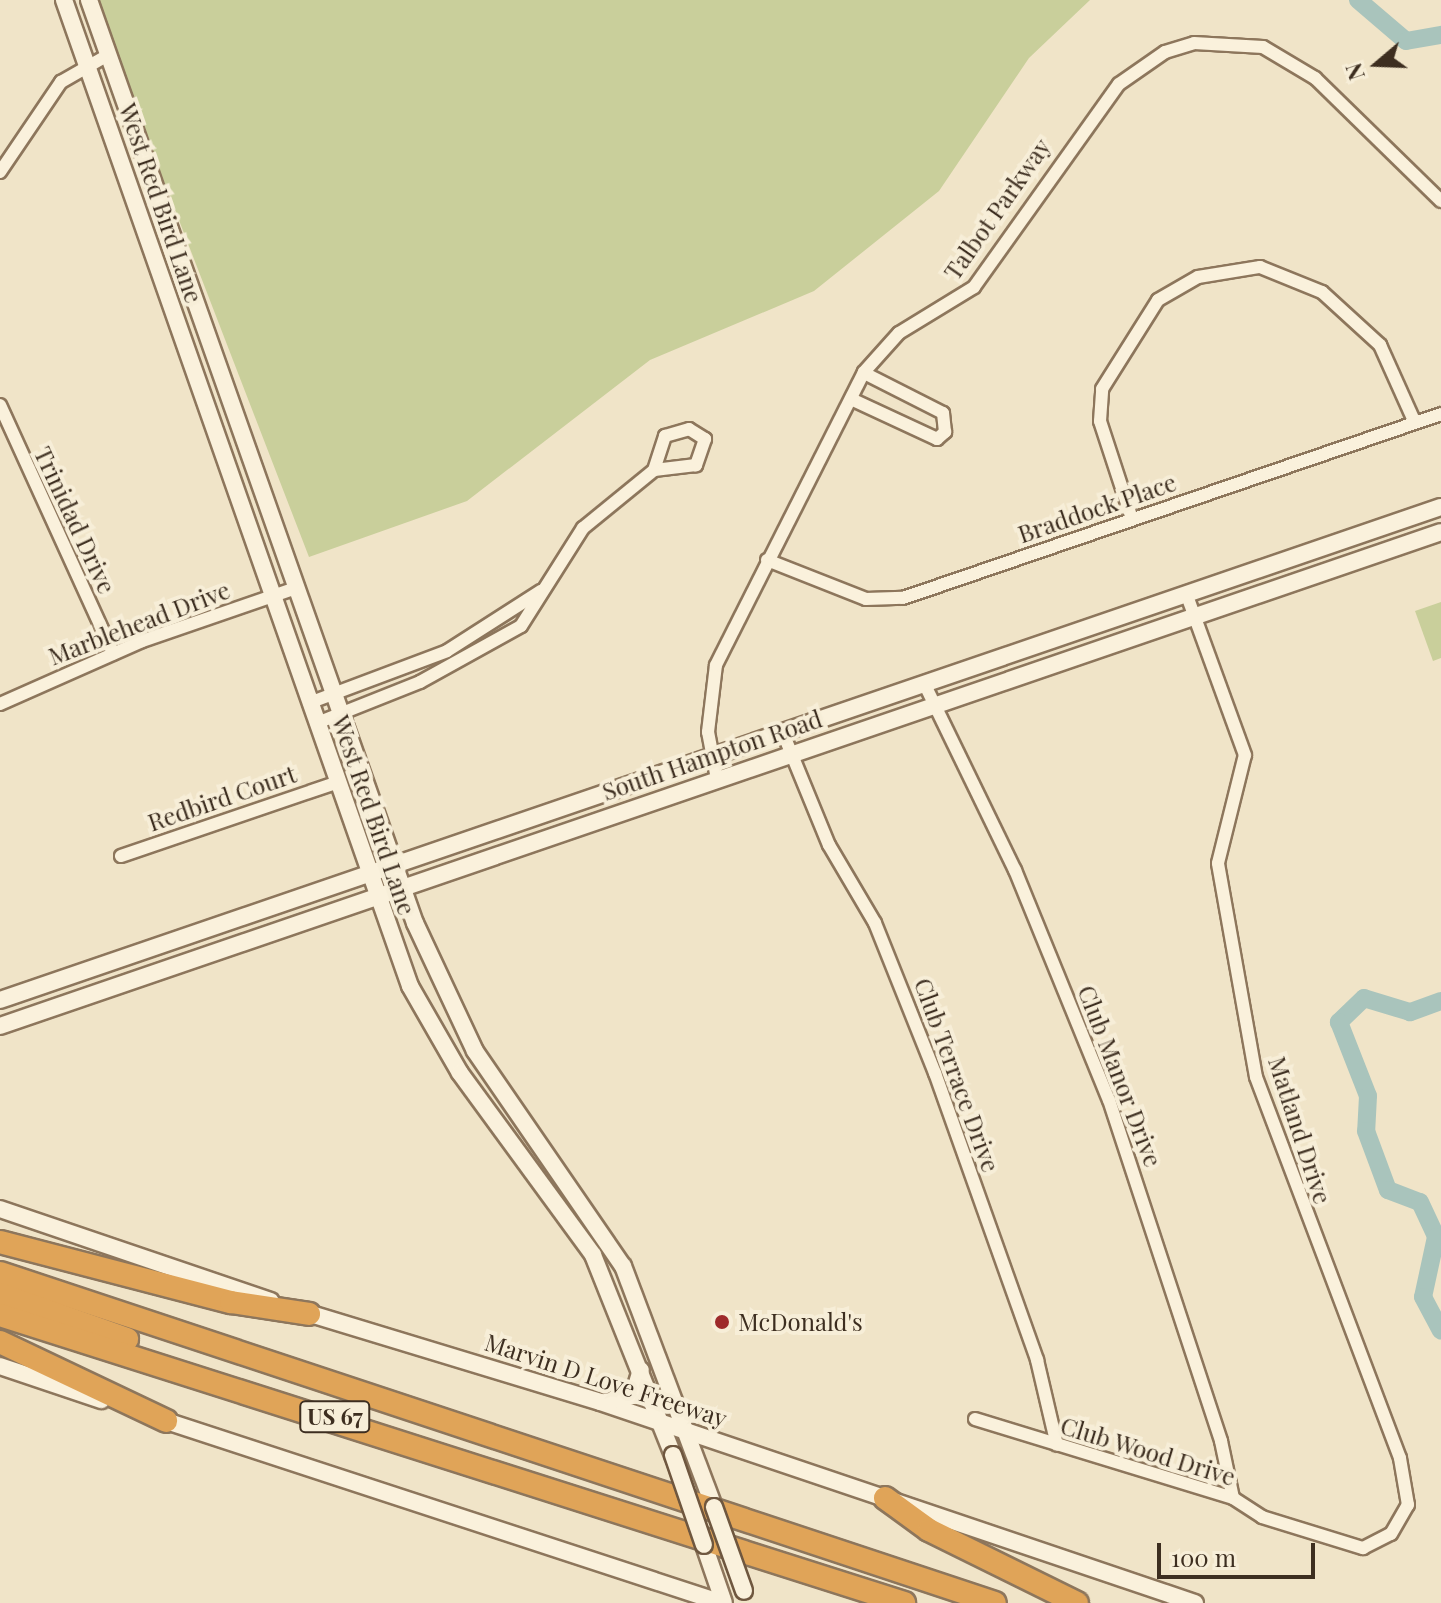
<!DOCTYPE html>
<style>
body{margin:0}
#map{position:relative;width:1441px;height:1603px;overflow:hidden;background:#f0e4c8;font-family:"Playfair Display",serif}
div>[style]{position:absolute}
.green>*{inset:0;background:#c9cf9b}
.stream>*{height:3px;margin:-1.5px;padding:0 1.5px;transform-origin:1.5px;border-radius:1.5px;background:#a9c4bc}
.river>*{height:18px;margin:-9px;padding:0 9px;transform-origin:9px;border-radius:9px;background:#a9c4bc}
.roads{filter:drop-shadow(2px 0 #8d765c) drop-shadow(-2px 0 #8d765c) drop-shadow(0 2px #8d765c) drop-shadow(0 -2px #8d765c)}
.minor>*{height:12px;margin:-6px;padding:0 6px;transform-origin:6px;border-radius:6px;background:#faf1dc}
.secondary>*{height:16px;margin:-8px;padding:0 8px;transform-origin:8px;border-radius:8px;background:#faf1dc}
.motorway>*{height:22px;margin:-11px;padding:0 11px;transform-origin:11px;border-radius:11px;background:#e0a458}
.bridges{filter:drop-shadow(2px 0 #6f573f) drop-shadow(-2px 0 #6f573f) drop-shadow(0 2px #6f573f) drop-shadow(0 -2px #6f573f)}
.secondary-bridge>*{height:16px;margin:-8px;padding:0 8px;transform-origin:8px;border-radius:8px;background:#faf1dc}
.dots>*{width:22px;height:22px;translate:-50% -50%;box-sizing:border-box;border:4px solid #f7eed8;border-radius:50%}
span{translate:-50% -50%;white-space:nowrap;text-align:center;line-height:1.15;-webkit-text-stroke:8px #f7eed8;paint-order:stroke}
.shield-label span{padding:2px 6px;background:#f7eed8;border:2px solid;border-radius:6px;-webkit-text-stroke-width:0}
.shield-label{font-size:22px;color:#3d2e20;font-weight:700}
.street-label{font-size:24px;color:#3d2e20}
.poi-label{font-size:24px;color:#3d2e20}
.left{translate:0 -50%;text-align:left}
.north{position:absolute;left:1337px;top:24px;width:80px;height:80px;-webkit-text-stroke:6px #f7eed8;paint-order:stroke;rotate:251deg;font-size:22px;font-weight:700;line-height:32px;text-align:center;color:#3d2e20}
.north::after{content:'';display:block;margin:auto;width:28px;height:36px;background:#3d2e20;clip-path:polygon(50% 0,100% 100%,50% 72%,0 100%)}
.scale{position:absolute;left:1157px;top:1543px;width:158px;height:36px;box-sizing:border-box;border:4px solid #3d2e20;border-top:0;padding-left:10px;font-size:24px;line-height:28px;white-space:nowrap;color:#3d2e20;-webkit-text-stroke:6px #f7eed8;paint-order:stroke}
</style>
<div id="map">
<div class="green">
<div style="clip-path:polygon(94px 0,1090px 0,1029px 58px,939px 191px,814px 291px,650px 360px,467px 501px,309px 557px)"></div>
<div style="clip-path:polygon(1441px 602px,1441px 658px,1433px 661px,1415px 611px)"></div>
</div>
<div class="stream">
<div style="left:1434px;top:1230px;width:7px;rotate:-16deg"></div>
</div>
<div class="river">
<div style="left:1358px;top:0;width:63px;rotate:40.5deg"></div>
<div style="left:1406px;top:41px;width:36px;rotate:-10deg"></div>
<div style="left:1441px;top:1001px;width:33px;rotate:160deg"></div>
<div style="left:1410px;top:1012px;width:48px;rotate:-163.1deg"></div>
<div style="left:1364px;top:998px;width:35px;rotate:136deg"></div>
<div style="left:1339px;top:1022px;width:79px;rotate:68.6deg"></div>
<div style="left:1368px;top:1096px;width:35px;rotate:93deg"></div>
<div style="left:1366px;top:1131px;width:63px;rotate:69.6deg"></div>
<div style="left:1388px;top:1190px;width:34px;rotate:21deg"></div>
<div style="left:1420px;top:1202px;width:38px;rotate:65deg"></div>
<div style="left:1436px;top:1237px;width:61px;rotate:102.2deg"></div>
<div style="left:1423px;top:1297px;width:38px;rotate:62deg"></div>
</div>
<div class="roads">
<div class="minor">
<div style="left:0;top:172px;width:109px;rotate:-55.9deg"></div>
<div style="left:61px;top:82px;width:54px;rotate:-29.9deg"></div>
<div style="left:851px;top:399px;width:95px;rotate:24.9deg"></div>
<div style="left:937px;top:439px;width:11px;rotate:-41deg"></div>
<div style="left:945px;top:432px;width:19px;rotate:-96deg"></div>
<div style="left:943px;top:413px;width:89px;rotate:-153.1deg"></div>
<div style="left:0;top:405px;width:273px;rotate:65.5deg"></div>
<div style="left:689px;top:429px;width:19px;rotate:32deg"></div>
<div style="left:705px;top:439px;width:28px;rotate:109deg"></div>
<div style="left:696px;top:465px;width:42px;rotate:173.2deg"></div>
<div style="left:654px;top:470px;width:36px;rotate:-72deg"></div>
<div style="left:665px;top:436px;width:25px;rotate:-16deg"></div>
<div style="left:1132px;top:519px;width:103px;rotate:-108.1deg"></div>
<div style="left:1100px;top:421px;width:32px;rotate:-86deg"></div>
<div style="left:1102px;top:389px;width:105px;rotate:-57.8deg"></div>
<div style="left:1158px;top:300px;width:46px;rotate:-29.9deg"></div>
<div style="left:1198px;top:277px;width:63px;rotate:-9.2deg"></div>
<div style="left:1260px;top:267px;width:67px;rotate:22deg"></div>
<div style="left:1322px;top:292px;width:79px;rotate:42.4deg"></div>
<div style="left:1380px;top:345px;width:85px;rotate:65.8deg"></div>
<div style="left:767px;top:560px;width:106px;rotate:21.5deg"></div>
<div style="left:866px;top:599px;width:37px;rotate:-2deg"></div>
<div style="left:903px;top:598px;width:569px;rotate:-18.88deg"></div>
<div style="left:925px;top:685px;width:206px;rotate:64.1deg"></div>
<div style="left:1015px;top:870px;width:248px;rotate:67.8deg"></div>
<div style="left:1109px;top:1100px;width:359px;rotate:71.8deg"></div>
<div style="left:1221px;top:1441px;width:58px;rotate:78.1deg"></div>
<div style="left:309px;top:703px;width:147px;rotate:-20.6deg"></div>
<div style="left:447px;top:651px;width:112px;rotate:-32.6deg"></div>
<div style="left:0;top:704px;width:155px;rotate:-23.9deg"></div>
<div style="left:142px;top:641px;width:163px;rotate:-19deg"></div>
<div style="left:317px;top:723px;width:111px;rotate:-21.7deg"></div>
<div style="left:420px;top:682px;width:115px;rotate:-29deg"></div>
<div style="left:521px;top:626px;width:116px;rotate:-57.7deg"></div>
<div style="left:583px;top:528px;width:92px;rotate:-39.2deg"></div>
<div style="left:783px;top:733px;width:121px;rotate:67.7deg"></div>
<div style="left:829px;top:845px;width:91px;rotate:59.5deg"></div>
<div style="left:875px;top:923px;width:162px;rotate:68.2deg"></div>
<div style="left:935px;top:1073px;width:305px;rotate:70.4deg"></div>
<div style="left:1037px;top:1360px;width:87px;rotate:76.8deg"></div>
<div style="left:717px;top:779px;width:48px;rotate:-100.8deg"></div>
<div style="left:708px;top:732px;width:67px;rotate:-83.2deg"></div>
<div style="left:716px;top:665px;width:328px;rotate:-63.2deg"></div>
<div style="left:864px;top:372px;width:52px;rotate:-48.1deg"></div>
<div style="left:899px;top:333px;width:88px;rotate:-31.5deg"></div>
<div style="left:974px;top:287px;width:249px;rotate:-54.5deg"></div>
<div style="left:1119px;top:84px;width:56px;rotate:-34.8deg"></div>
<div style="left:1165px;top:52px;width:30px;rotate:-17deg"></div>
<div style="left:1194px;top:43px;width:69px;rotate:3.3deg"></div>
<div style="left:1263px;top:47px;width:61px;rotate:30.8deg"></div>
<div style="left:1315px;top:78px;width:176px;rotate:44.3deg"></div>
<div style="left:121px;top:856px;width:229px;rotate:-18.8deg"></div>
<div style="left:975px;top:1419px;width:270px;rotate:17deg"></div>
<div style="left:1233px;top:1498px;width:35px;rotate:33deg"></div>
<div style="left:1262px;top:1517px;width:106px;rotate:17.1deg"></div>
<div style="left:1363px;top:1548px;width:31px;rotate:-27deg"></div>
<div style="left:1391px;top:1534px;width:34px;rotate:-60deg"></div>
<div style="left:1408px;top:1505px;width:48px;rotate:-99.7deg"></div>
<div style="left:1400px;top:1458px;width:407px;rotate:-110.7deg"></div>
<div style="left:1256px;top:1077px;width:217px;rotate:-100.1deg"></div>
<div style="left:1218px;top:863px;width:111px;rotate:-76deg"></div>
<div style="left:1245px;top:755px;width:172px;rotate:-110deg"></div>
</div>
<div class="secondary">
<div style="left:64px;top:0;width:1045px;rotate:70.66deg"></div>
<div style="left:410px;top:986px;width:100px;rotate:60.1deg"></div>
<div style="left:460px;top:1073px;width:225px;rotate:53.8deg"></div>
<div style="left:593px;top:1255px;width:215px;rotate:68.2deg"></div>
<div style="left:89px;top:0;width:979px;rotate:70.55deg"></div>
<div style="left:415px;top:923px;width:141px;rotate:64.9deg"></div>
<div style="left:475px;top:1051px;width:261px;rotate:55.5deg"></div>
<div style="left:623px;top:1266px;width:258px;rotate:69.3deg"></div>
<div style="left:0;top:1000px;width:1523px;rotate:-18.89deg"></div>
<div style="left:0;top:1026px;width:1523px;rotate:-18.92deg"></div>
<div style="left:0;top:1209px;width:286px;rotate:18.8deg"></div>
<div style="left:301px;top:1311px;width:313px;rotate:16.9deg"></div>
<div style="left:600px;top:1402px;width:628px;rotate:18.67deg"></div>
<div style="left:0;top:1366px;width:107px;rotate:18.6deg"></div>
<div style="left:605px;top:1402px;width:29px;rotate:-12deg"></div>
<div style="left:633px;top:1396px;width:27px;rotate:-73deg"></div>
<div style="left:157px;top:1418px;width:595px;rotate:18.13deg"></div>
<div style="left:704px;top:1545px;width:61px;rotate:71deg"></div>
</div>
<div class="motorway">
<div style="left:0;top:1242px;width:239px;rotate:14.6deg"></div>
<div style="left:231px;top:1302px;width:79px;rotate:8.7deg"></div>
<div style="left:0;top:1273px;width:1048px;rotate:18.35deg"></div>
<div style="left:0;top:1294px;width:135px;rotate:19.5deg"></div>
<div style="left:0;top:1315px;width:949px;rotate:17.67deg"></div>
<div style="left:0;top:1342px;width:184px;rotate:25.4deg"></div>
<div style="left:885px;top:1498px;width:54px;rotate:36deg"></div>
<div style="left:929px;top:1530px;width:165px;rotate:26.3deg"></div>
</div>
</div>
<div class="bridges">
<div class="secondary-bridge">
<div style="left:673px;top:1455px;width:95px;rotate:71deg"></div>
<div style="left:714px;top:1507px;width:89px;rotate:70.3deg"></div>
</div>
</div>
<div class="dots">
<div style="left:722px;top:1322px;background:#9e2a2b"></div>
</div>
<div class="shield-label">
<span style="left:335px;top:1417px">US 67</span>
</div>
<div class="street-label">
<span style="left:161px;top:203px;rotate:71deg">West Red Bird Lane</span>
<span style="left:997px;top:209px;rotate:-55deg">Talbot Parkway</span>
<span style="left:1097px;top:508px;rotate:-19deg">Braddock Place</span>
<span style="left:75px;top:520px;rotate:65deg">Trinidad Drive</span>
<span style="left:139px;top:623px;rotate:-21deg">Marblehead Drive</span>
<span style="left:712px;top:755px;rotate:-19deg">South Hampton Road</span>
<span style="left:222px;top:798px;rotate:-19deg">Redbird Court</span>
<span style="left:374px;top:815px;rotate:71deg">West Red Bird Lane</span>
<span style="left:957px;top:1075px;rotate:70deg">Club Terrace Drive</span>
<span style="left:1120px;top:1076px;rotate:69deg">Club Manor Drive</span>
<span style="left:1300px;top:1130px;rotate:72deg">Matland Drive</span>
<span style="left:606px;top:1380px;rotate:18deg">Marvin D Love Freeway</span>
<span style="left:1148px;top:1451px;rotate:17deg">Club Wood Drive</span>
</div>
<div class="poi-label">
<span class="left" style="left:738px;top:1322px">McDonald's</span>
</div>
<div class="north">N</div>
<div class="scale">100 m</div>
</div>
